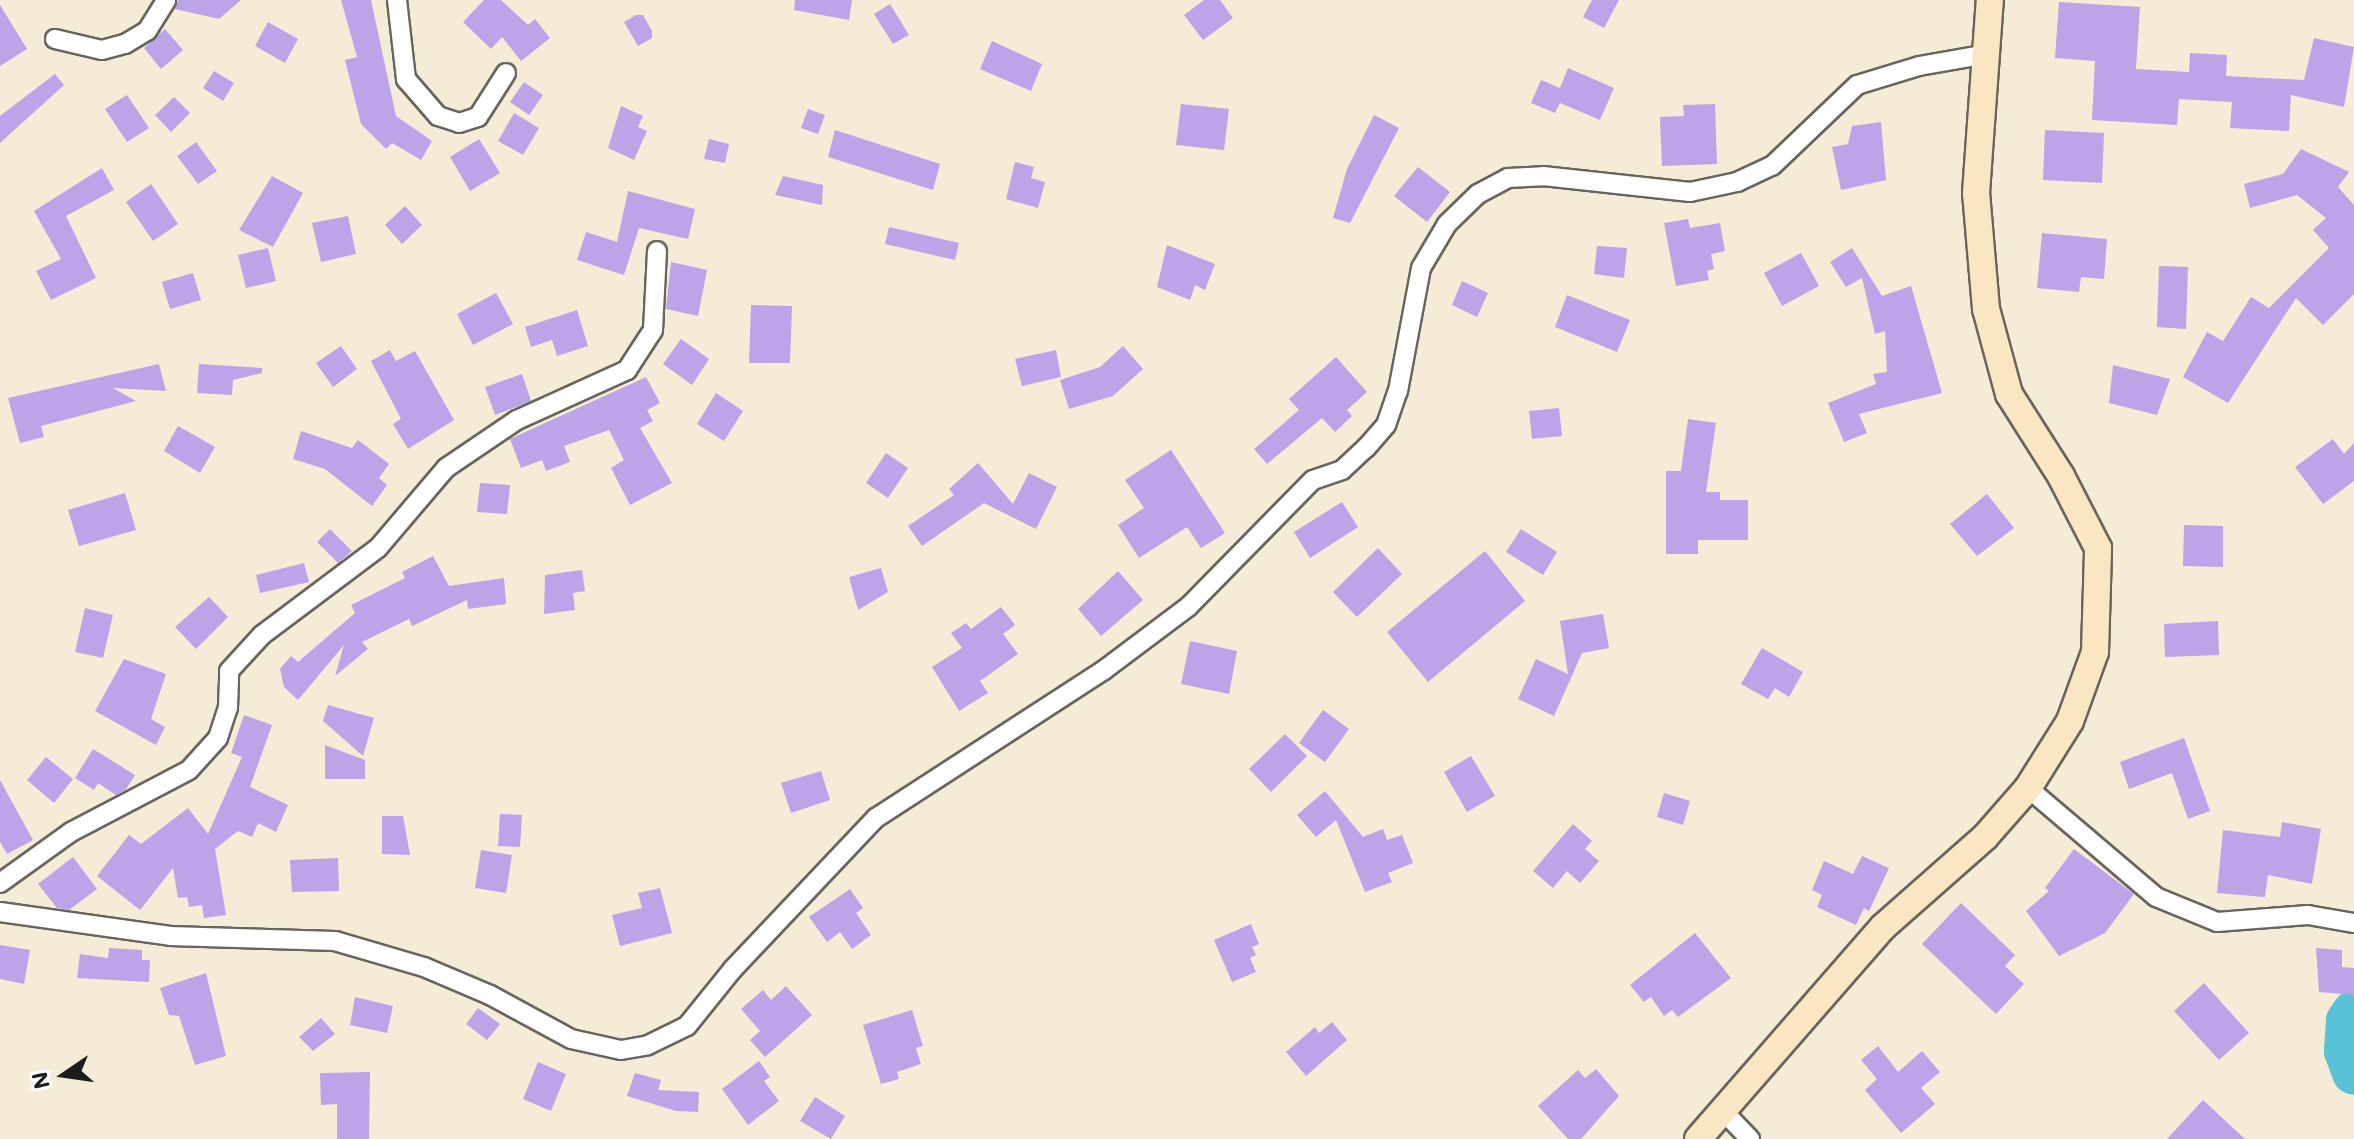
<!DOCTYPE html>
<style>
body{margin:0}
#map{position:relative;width:2354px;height:1139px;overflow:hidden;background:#f5ecd8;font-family:Mali,sans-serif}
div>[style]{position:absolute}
.river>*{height:44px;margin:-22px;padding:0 22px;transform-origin:22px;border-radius:22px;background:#5ac2d6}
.building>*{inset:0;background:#bba4e7}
.roads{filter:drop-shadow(2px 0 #68655e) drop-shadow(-2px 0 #68655e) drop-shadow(0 2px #68655e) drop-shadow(0 -2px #68655e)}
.street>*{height:18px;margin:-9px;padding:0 9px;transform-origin:9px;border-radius:9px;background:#fff}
.secondary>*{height:26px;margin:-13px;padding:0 13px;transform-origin:13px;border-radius:13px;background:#fbe6c4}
span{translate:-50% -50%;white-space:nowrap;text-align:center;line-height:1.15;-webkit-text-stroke:8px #fff;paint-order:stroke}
.north{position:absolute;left:24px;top:1035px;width:80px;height:80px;-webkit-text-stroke:6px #fff;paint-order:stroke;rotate:257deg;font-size:22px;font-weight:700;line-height:32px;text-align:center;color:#1c1c1c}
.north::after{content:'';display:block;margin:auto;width:28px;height:36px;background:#1c1c1c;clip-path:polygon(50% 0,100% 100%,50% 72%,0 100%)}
</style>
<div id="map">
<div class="river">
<div style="left:2354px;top:1012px;width:11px;rotate:124deg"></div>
<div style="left:2348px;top:1021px;width:30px;rotate:94deg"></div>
<div style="left:2346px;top:1051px;width:23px;rotate:70deg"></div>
</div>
<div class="building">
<div style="clip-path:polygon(178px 0,241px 0,219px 19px,175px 9px)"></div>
<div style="clip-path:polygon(341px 0,371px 0,396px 116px,432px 141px,421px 160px,392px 143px,386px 149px,361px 124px,345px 60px,357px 57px)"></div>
<div style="clip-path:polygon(484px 0,501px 0,528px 25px,535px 19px,550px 38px,521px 61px,502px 37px,491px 49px,463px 22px)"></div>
<div style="clip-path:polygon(795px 0,852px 0,849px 20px,794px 10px)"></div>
<div style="clip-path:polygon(1204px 0,1220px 0,1233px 18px,1203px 40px,1184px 15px)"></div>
<div style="clip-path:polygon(1592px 0,1619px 0,1604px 28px,1583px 17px)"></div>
<div style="clip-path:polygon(2059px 2px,2140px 7px,2136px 69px,2189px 72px,2190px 53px,2227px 55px,2226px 76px,2304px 80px,2314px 38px,2354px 47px,2344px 107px,2291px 95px,2289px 131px,2230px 128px,2232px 102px,2179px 99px,2177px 125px,2092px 120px,2095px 61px,2055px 58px)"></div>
<div style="clip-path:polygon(890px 4px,909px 35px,893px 44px,874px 14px)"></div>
<div style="clip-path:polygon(0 5px,27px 49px,0 66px)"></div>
<div style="clip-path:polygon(636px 15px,643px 15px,652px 31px,652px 38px,638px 46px,624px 22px)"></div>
<div style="clip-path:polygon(268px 22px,298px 39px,285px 63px,255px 46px)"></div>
<div style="clip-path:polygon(165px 29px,183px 50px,161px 69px,144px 48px)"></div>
<div style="clip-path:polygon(992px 41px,1042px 64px,1031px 91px,980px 69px)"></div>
<div style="clip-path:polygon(1568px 68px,1614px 88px,1600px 120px,1560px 103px,1555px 113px,1531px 103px,1541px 80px,1560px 88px)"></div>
<div style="clip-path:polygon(214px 71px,234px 83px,223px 101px,203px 88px)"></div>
<div style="clip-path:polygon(55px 74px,64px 85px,0 143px,0 116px)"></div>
<div style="clip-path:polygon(524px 82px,543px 95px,529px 115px,510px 102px)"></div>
<div style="clip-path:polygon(127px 95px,149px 128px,127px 142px,105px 109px)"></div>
<div style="clip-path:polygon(174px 97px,190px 113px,171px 132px,155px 115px)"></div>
<div style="clip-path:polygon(1181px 104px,1229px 109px,1224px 150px,1176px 145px)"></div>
<div style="clip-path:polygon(1715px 104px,1717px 164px,1662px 166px,1660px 117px,1684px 116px,1683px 105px)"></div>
<div style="clip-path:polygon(621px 106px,643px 116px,638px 127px,647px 131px,634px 160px,608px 148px)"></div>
<div style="clip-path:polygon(808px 109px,825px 115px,818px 134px,801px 128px)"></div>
<div style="clip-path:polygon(514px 113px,539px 128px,523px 155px,498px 141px)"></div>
<div style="clip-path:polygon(1374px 115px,1399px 128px,1350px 223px,1333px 218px,1347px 169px)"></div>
<div style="clip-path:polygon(1881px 122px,1886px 180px,1841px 190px,1832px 147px,1848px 144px,1852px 126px)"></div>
<div style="clip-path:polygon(835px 130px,940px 164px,933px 190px,828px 157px)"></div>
<div style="clip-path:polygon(2045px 130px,2104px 133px,2102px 183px,2043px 180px)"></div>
<div style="clip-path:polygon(479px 139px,500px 173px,470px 191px,450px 157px)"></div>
<div style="clip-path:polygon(709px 139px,729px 144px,725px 163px,704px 159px)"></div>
<div style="clip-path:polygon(196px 142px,217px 171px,198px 184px,177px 156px)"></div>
<div style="clip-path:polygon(2301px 149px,2349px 172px,2338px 187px,2354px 205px,2354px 294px,2323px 325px,2296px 298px,2228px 403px,2183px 377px,2207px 332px,2223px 341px,2251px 297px,2269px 308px,2329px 248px,2313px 230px,2326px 218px,2297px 195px,2250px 208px,2244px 184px,2283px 174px)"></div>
<div style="clip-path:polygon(1015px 162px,1034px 167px,1031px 178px,1045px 182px,1038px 208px,1006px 199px)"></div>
<div style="clip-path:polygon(1418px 167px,1450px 192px,1427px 222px,1394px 196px)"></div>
<div style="clip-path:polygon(102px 168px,114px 190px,66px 216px,96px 278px,51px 300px,36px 271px,61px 259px,34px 211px)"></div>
<div style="clip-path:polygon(272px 176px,303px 193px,273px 247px,239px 230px)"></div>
<div style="clip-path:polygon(783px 176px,823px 185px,822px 205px,775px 195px)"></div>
<div style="clip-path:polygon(151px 184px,178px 224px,153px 241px,126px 202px)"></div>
<div style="clip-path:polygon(628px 191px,695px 209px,688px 239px,639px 228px,624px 275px,577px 260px,586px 232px,617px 242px)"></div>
<div style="clip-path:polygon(405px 206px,422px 225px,402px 244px,385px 225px)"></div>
<div style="clip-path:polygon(348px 216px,356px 254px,321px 262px,312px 223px)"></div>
<div style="clip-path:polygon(1688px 219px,1690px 228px,1720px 223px,1725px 251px,1711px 254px,1714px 269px,1707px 271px,1709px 280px,1676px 286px,1664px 223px)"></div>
<div style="clip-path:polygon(889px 227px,959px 243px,955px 260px,885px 244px)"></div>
<div style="clip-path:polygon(2042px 233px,2107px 239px,2104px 279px,2081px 277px,2079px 292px,2037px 288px)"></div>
<div style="clip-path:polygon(1167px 245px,1215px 264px,1205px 290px,1195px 285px,1190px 300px,1157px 287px)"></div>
<div style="clip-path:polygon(1597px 246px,1627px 248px,1624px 278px,1594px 274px)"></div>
<div style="clip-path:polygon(268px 248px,276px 281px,246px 288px,238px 255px)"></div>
<div style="clip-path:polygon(1852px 248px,1882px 296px,1911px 286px,1942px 393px,1859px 414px,1867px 433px,1844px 442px,1828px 403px,1876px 384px,1873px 374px,1887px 372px,1885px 331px,1875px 334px,1862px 278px,1846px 287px,1830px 262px)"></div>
<div style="clip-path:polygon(1801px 253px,1819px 286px,1782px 306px,1764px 273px)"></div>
<div style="clip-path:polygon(671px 262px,707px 270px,698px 316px,666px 309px)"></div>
<div style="clip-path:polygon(2159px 266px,2188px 267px,2186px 329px,2157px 327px)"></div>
<div style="clip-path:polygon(193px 273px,201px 300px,170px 309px,162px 282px)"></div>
<div style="clip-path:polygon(1462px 281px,1488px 293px,1477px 317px,1452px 305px)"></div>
<div style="clip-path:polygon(496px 293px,513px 324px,473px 345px,457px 314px)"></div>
<div style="clip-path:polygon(1567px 295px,1630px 320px,1617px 352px,1555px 327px)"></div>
<div style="clip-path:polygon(751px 305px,792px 306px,790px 363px,749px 363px)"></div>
<div style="clip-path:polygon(577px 310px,588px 346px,557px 356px,552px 340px,531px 347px,525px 327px)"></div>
<div style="clip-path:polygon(681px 339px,709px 359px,692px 385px,663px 364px)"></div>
<div style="clip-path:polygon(341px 346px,357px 369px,333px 387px,316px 363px)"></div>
<div style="clip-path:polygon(1123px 346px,1143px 369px,1113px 396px,1069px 409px,1060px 380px,1100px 367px)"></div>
<div style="clip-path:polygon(390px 350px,396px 361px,415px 351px,454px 420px,408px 449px,393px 424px,401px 419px,371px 361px)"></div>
<div style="clip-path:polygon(1056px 350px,1061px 377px,1022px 386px,1015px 359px)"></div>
<div style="clip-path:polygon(1336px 357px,1367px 392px,1347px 410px,1352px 416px,1335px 432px,1322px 418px,1267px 464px,1254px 449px,1299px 410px,1289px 399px)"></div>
<div style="clip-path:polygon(159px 364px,166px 391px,113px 388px,136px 401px,41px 426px,44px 437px,20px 443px,8px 398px)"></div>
<div style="clip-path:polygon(199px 364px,262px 368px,262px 373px,233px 380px,232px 395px,197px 393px)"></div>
<div style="clip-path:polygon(2113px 365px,2170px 379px,2157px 415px,2109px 403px)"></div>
<div style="clip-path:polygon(522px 374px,531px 401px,495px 415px,485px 387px)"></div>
<div style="clip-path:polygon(646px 377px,660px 403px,647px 410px,653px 421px,640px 428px,672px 483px,630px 505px,611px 468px,624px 460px,609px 430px,564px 446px,570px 462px,546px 471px,542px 460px,521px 468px,510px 439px)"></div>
<div style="clip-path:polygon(716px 393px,743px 411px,724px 441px,697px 424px)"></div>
<div style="clip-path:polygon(1559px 408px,1562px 436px,1532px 439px,1529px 411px)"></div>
<div style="clip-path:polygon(1688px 419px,1716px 423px,1706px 492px,1720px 492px,1720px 500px,1748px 500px,1748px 540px,1698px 540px,1698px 554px,1666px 554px,1666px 471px,1681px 471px)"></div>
<div style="clip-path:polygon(178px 426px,215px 447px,200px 473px,164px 451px)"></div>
<div style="clip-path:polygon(301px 431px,352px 448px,358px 440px,389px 464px,379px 478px,387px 485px,372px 506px,325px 469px,293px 459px)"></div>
<div style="clip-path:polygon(2333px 439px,2344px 454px,2354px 443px,2354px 481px,2323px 504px,2295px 467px)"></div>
<div style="clip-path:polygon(1171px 450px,1225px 533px,1201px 548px,1187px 527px,1139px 558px,1118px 525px,1144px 508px,1125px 480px)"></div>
<div style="clip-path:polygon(886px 453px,908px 468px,888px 498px,866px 483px)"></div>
<div style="clip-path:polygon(978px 463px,1013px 504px,1029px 473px,1057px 487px,1036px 529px,984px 503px,922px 546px,908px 526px,954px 495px,949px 489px)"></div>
<div style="clip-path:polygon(480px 483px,510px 485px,507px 514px,477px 512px)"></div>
<div style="clip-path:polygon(125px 493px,136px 530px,79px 546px,68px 510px)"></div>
<div style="clip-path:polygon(1987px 494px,2014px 528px,1977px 556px,1950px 524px)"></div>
<div style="clip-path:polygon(1342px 502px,1358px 527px,1310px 558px,1294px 532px)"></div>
<div style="clip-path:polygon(2184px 525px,2223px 526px,2223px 567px,2183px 566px)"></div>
<div style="clip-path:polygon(330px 529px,352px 551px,338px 563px,317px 542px)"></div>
<div style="clip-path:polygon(1521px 529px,1557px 552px,1543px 575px,1506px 552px)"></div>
<div style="clip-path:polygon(1378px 548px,1402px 574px,1357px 617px,1333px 592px)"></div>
<div style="clip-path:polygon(1485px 551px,1525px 601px,1428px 682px,1387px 632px)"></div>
<div style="clip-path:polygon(433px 556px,449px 586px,504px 578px,506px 604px,468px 609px,467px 600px,412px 626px,409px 619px,362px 642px,368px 649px,335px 676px,344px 645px,298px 700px,284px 687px,280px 669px,291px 656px,298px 662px,355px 613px,351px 605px,405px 578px,402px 572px)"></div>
<div style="clip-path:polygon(304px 563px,309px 582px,260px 593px,256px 575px)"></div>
<div style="clip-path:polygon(881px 568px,888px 592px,858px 610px,849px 577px)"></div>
<div style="clip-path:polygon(582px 570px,585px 591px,573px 593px,575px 610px,544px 614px,545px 575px)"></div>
<div style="clip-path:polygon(1118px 571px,1143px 600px,1101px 636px,1078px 609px)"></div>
<div style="clip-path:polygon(209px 597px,228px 617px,196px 649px,175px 627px)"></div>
<div style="clip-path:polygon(1001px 607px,1015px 625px,1003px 634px,1018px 654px,980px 681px,988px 693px,959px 711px,932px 667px,962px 648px,951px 633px,966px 623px,971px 629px)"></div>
<div style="clip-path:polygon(85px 608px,113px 615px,103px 658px,75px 652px)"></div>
<div style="clip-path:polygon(1603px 614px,1609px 648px,1582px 653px,1554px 716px,1518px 699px,1536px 659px,1568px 674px,1560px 621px)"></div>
<div style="clip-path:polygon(2218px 621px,2219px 655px,2165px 657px,2164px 624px)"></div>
<div style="clip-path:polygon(1190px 641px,1237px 651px,1229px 694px,1181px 684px)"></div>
<div style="clip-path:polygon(1762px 648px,1803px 672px,1789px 697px,1775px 688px,1768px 699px,1741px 684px)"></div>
<div style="clip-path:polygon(124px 659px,166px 674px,151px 719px,165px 727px,156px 745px,95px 711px)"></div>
<div style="clip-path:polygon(328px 705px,374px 718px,363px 756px,323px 721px)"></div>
<div style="clip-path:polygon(1323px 710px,1349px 729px,1325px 762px,1299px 743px)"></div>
<div style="clip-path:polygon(244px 715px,272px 725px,250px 787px,288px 805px,276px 832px,258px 823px,252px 837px,238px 831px,215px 849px,226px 915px,204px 918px,202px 905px,189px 907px,187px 897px,178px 898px,173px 868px,140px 910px,97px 876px,129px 835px,141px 844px,188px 808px,208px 834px,242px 757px,231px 753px)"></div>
<div style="clip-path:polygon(1285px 734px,1307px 756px,1271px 792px,1249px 769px)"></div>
<div style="clip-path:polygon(2184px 738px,2210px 811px,2188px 819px,2172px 773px,2129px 789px,2120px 762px)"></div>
<div style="clip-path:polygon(325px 745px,365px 760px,365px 779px,325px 779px)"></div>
<div style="clip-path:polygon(93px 749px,135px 775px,126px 789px,116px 795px,98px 783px,94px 790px,75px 778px)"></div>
<div style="clip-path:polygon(1471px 756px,1495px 796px,1467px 812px,1444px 772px)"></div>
<div style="clip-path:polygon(46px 757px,73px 779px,54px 803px,27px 780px)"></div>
<div style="clip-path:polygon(821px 771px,830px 800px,791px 813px,781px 783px)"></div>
<div style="clip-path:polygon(0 780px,33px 840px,7px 854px,0 842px)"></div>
<div style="clip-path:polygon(1325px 791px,1363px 837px,1383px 829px,1387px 840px,1402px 835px,1413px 863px,1388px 873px,1392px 882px,1365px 892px,1336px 820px,1316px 837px,1297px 815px)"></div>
<div style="clip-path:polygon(1664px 793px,1690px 801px,1683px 825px,1657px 817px)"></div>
<div style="clip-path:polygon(500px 814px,522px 815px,520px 847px,498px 846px)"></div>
<div style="clip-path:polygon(382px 816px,403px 816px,410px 855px,382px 854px)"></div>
<div style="clip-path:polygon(2282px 822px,2321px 829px,2312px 884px,2268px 875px,2265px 897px,2217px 893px,2223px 830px,2280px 837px)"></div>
<div style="clip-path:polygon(1573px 824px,1592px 841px,1585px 849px,1599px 861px,1580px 883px,1567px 871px,1553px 888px,1533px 871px)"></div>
<div style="clip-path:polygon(2074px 849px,2134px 894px,2105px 933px,2059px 956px,2026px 911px,2049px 891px,2045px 888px)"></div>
<div style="clip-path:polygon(481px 850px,512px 855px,506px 893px,475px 888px)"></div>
<div style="clip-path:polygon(1862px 856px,1889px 868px,1869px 911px,1864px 908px,1856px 925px,1817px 907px,1822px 895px,1812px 890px,1824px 861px,1853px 874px)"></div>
<div style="clip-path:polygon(73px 857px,97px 889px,69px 910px,57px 908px,38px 884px)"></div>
<div style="clip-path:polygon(338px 858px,339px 891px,292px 892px,290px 860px)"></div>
<div style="clip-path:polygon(660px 888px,672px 933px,620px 946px,612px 915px,642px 908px,638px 893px)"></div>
<div style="clip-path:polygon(850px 889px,863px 908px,856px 913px,871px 935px,852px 949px,840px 932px,827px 942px,809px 917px)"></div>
<div style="clip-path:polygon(1961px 903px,2015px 955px,2005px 966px,2024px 984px,1996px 1014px,1922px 944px)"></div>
<div style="clip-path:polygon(1251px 924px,1259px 944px,1252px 947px,1256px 955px,1250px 958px,1256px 972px,1232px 982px,1214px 940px)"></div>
<div style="clip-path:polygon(1695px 933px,1731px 978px,1678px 1017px,1672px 1010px,1664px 1016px,1651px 997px,1644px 1002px,1630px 985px)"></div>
<div style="clip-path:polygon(0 945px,30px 950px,24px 984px,0 979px)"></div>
<div style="clip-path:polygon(109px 948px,142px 950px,142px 960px,150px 960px,149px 982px,77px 978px,80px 954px,108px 958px)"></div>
<div style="clip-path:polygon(2316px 948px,2342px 950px,2342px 967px,2354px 968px,2354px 995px,2319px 992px)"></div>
<div style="clip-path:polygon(206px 973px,226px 1056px,195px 1065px,179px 1016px,169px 1015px,160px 988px)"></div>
<div style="clip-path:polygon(2204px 983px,2249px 1033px,2219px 1060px,2174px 1011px)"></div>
<div style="clip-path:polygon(786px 986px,812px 1015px,765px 1057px,750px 1040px,760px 1031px,741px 1009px,763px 990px,771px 1000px)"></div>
<div style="clip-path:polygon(355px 997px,393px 1006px,387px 1033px,350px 1025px)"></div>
<div style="clip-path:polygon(478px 1008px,500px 1024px,487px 1040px,466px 1024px)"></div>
<div style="clip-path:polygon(912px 1010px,923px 1046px,916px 1048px,921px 1064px,897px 1072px,899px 1079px,881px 1084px,863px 1025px)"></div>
<div style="clip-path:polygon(321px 1018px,335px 1034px,313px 1051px,299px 1037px)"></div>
<div style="clip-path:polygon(1332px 1022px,1347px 1040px,1306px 1076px,1286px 1052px,1315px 1027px,1319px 1033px)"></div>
<div style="clip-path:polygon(1878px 1046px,1898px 1072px,1922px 1051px,1940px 1072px,1921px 1088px,1935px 1104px,1901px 1133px,1865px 1090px,1877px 1079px,1861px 1060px)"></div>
<div style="clip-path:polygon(759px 1061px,770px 1077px,764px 1081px,779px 1101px,748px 1125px,722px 1089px)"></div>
<div style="clip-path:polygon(538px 1062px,566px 1074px,551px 1111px,523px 1099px)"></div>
<div style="clip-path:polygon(1596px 1069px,1619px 1096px,1581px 1139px,1568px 1139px,1538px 1106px,1578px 1070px,1585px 1078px)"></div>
<div style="clip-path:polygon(370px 1072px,369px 1139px,337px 1139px,337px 1104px,321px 1105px,320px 1073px)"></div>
<div style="clip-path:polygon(635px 1073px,661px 1080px,658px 1090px,699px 1092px,698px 1112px,676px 1111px,627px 1096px)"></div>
<div style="clip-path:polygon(815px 1097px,845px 1116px,831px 1139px,800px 1121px)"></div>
<div style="clip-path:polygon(2203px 1100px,2245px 1139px,2167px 1139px)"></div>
</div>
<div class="roads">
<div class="street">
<div style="left:397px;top:0;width:80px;rotate:83.5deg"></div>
<div style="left:406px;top:79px;width:49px;rotate:49.1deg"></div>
<div style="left:438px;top:116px;width:22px;rotate:18deg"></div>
<div style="left:459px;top:123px;width:20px;rotate:-18deg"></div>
<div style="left:478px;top:117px;width:52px;rotate:-57.5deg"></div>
<div style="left:55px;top:39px;width:48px;rotate:13.2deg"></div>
<div style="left:102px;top:50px;width:24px;rotate:-15deg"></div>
<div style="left:125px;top:44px;width:26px;rotate:-31deg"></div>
<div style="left:147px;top:31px;width:36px;rotate:-58deg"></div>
<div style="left:2028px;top:788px;width:168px;rotate:40.4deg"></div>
<div style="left:2156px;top:897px;width:66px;rotate:22.3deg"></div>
<div style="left:2217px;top:922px;width:91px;rotate:-4.4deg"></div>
<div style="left:2308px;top:915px;width:47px;rotate:9.9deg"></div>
<div style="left:0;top:883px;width:87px;rotate:-35.7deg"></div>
<div style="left:71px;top:832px;width:133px;rotate:-27.7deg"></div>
<div style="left:189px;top:770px;width:43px;rotate:-47.8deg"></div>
<div style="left:218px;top:738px;width:32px;rotate:-72deg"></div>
<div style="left:228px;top:708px;width:37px;rotate:-88deg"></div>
<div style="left:229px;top:671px;width:49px;rotate:-47.5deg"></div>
<div style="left:262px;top:635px;width:145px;rotate:-36.9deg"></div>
<div style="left:378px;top:548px;width:105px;rotate:-49.6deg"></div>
<div style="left:446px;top:468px;width:86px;rotate:-34.1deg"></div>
<div style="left:517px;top:420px;width:121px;rotate:-24.4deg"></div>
<div style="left:627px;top:370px;width:48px;rotate:-57deg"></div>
<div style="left:653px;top:330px;width:79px;rotate:-87.1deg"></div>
<div style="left:0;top:912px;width:172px;rotate:8deg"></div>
<div style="left:170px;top:936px;width:165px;rotate:1.7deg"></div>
<div style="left:335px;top:941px;width:93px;rotate:16.3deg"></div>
<div style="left:424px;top:967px;width:72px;rotate:23deg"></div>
<div style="left:490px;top:995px;width:92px;rotate:28.5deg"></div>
<div style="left:571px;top:1039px;width:51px;rotate:12.4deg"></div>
<div style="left:621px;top:1050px;width:27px;rotate:-10deg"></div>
<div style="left:648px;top:1045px;width:43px;rotate:-26deg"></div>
<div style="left:687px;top:1026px;width:73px;rotate:-51.1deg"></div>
<div style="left:733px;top:969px;width:208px;rotate:-46.6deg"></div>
<div style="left:876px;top:818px;width:272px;rotate:-33deg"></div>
<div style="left:1104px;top:670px;width:105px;rotate:-36.9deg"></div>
<div style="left:1188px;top:607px;width:178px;rotate:-45.5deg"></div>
<div style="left:1313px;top:480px;width:31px;rotate:-19deg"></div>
<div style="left:1342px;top:470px;width:33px;rotate:-43deg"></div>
<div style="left:1366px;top:448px;width:30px;rotate:-49deg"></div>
<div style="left:1386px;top:425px;width:36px;rotate:-71deg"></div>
<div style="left:1398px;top:391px;width:125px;rotate:-79.4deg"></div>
<div style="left:1421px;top:268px;width:51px;rotate:-59.4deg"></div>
<div style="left:1447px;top:224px;width:43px;rotate:-44.1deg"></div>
<div style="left:1478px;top:194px;width:34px;rotate:-28deg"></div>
<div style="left:1508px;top:178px;width:35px;rotate:-3deg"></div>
<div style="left:1543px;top:176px;width:148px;rotate:6.2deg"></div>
<div style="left:1690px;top:192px;width:48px;rotate:-12deg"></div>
<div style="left:1737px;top:182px;width:38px;rotate:-25deg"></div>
<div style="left:1772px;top:166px;width:117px;rotate:-43.6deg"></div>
<div style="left:1857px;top:85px;width:65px;rotate:-17deg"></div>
<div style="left:1919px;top:66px;width:69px;rotate:-10deg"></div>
<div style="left:1725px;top:1113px;width:36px;rotate:46deg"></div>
</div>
<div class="secondary">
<div style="left:1698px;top:1139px;width:281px;rotate:-48.9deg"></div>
<div style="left:1883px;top:927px;width:136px;rotate:-41.4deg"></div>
<div style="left:1985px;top:837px;width:65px;rotate:-48.7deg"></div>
<div style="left:2028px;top:788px;width:79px;rotate:-57.9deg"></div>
<div style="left:2070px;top:721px;width:73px;rotate:-70.1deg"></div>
<div style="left:2095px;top:652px;width:104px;rotate:-88.3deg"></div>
<div style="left:2098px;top:548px;width:81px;rotate:-117.2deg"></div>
<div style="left:2061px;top:476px;width:97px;rotate:-122.4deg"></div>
<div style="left:2009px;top:394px;width:88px;rotate:-105.1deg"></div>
<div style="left:1986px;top:309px;width:116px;rotate:-94.9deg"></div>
<div style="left:1976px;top:193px;width:194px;rotate:-85.9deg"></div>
</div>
</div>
<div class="north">N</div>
</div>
